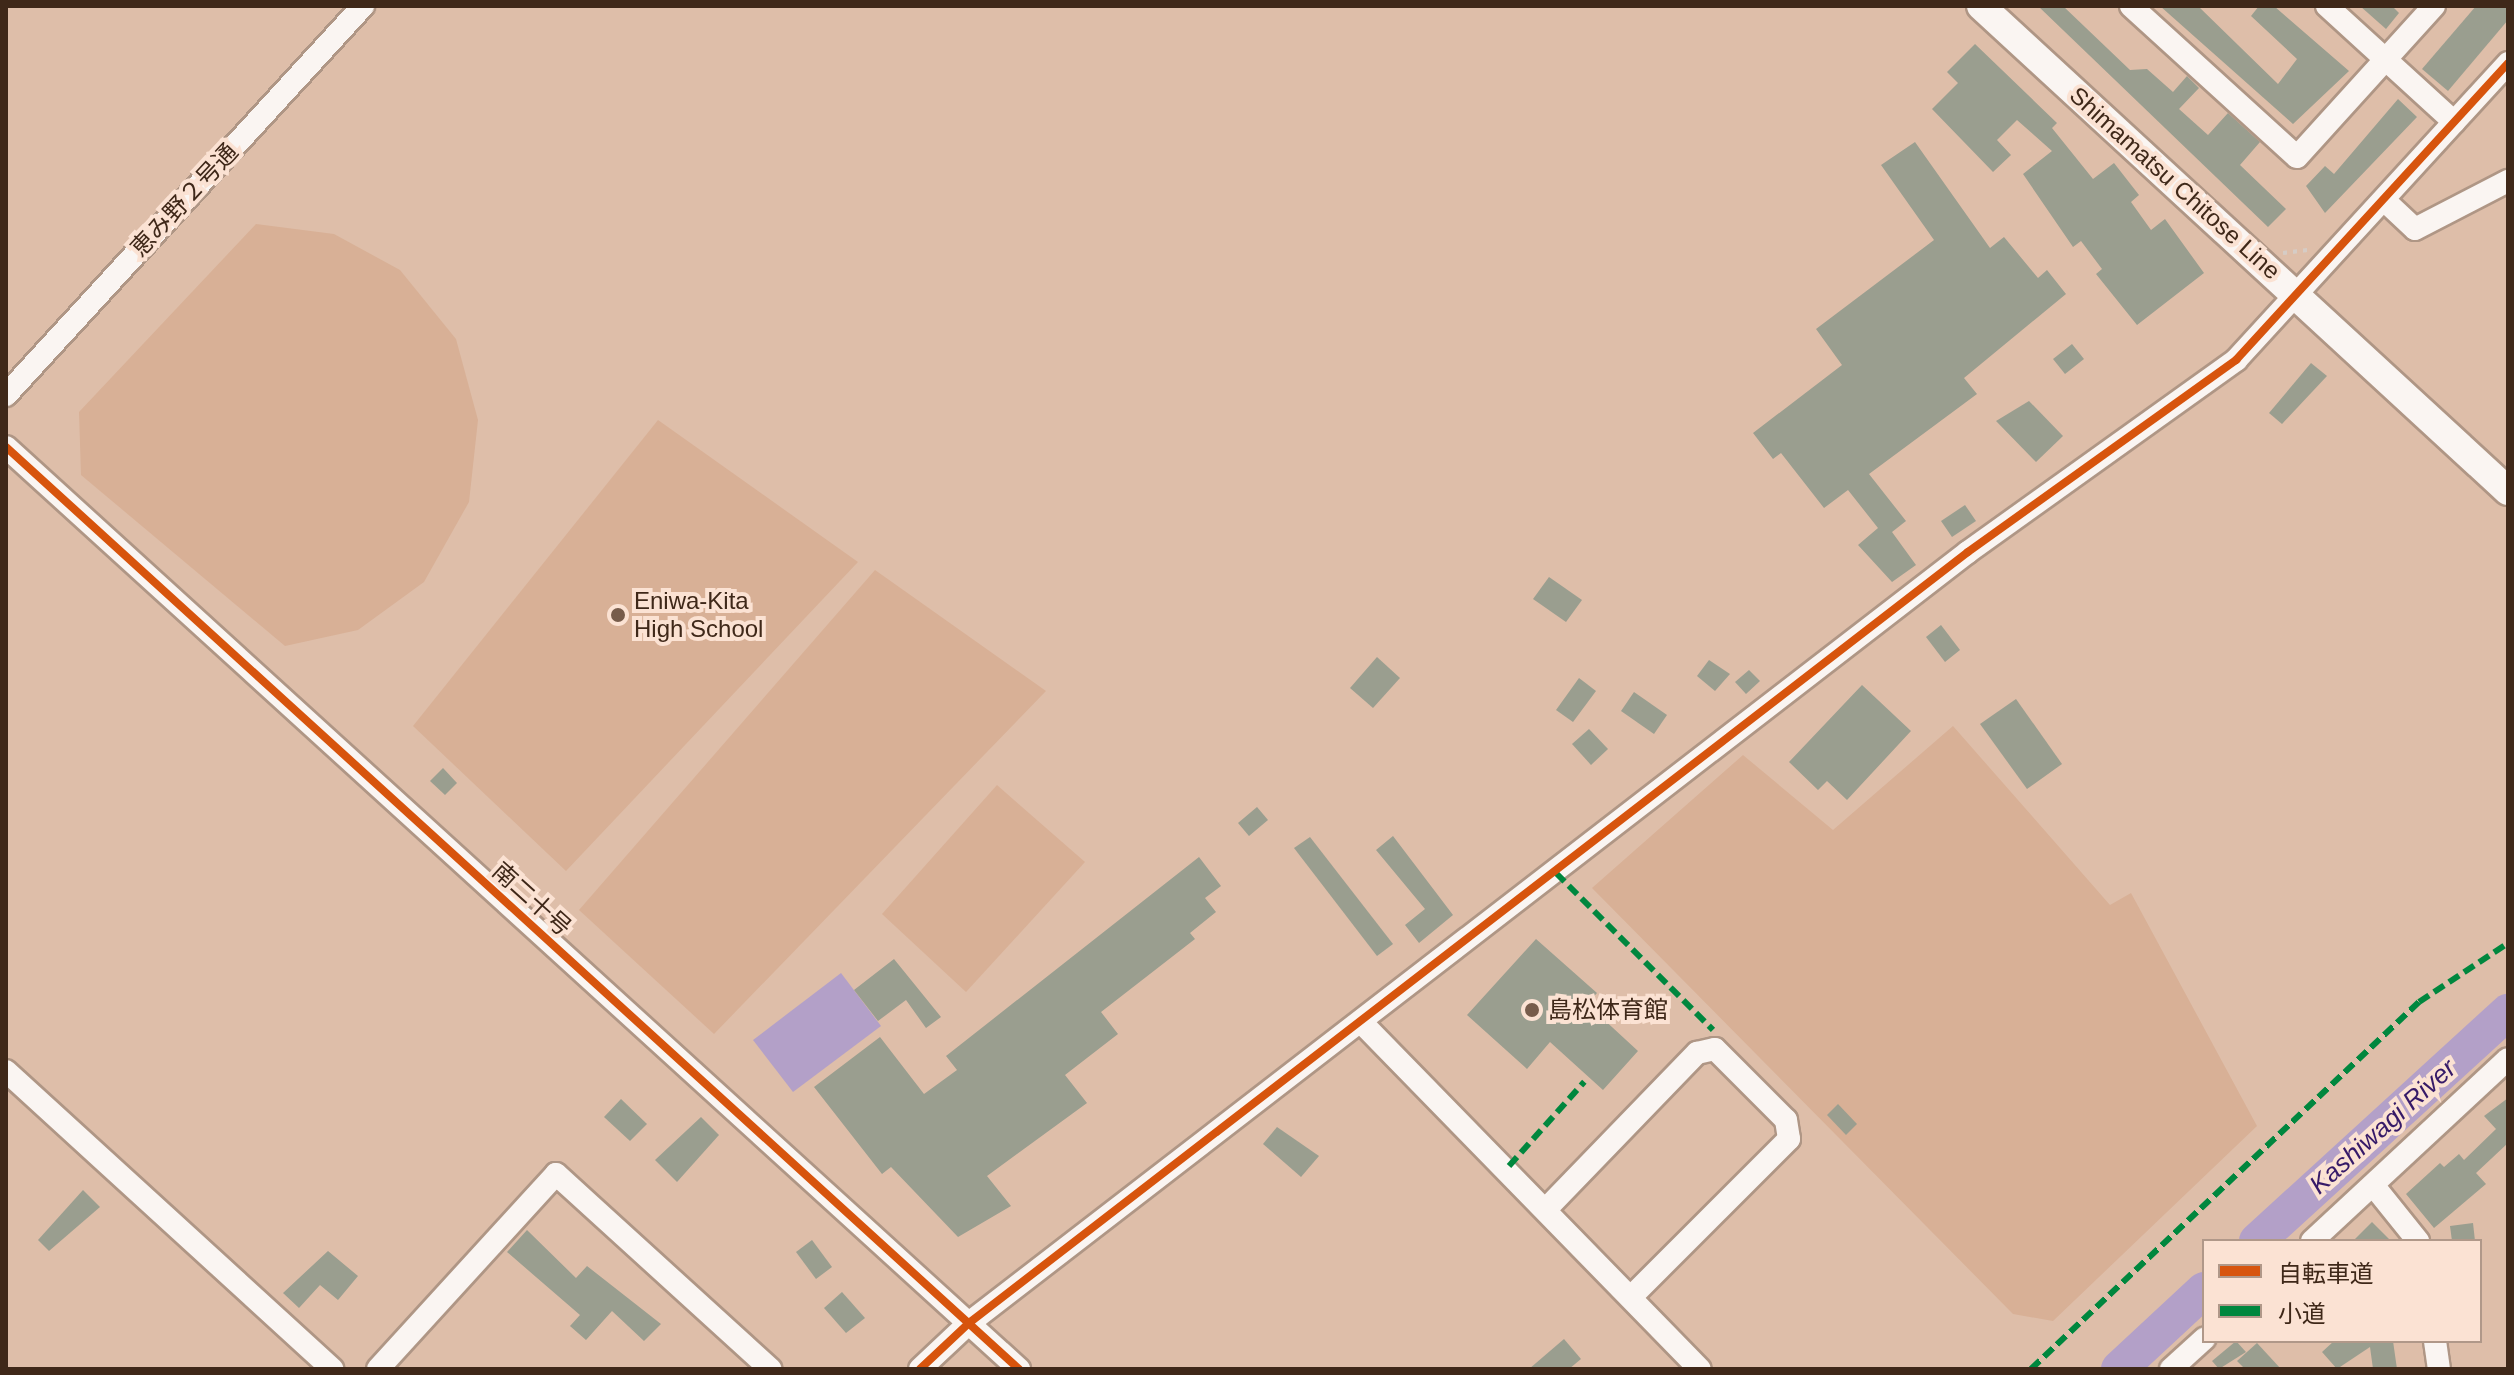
<!DOCTYPE html>
<meta charset="utf-8">
<style>
body{margin:0}
#map{position:relative;width:2514px;height:1375px;overflow:hidden;background:#debea9;font-family:Helvetica,"Noto Sans JP",sans-serif}
div>[style]{position:absolute}
.green>*{inset:0;background:#d8b096}
.water>*{inset:0;background:#b3a0c8}
.river>*{height:36px;margin:-18px;padding:0 18px;transform-origin:18px;border-radius:18px;background:#b3a0c8}
.building>*{inset:0;background:#9a9e8f}
.path>*{height:4px;margin-top:-2px;transform-origin:0;background:repeating-linear-gradient(90deg,#d6ccc5 0 4px,transparent 0 10px)}
.roads{filter:drop-shadow(2px 0 #af9685) drop-shadow(-2px 0 #af9685) drop-shadow(0 2px #af9685) drop-shadow(0 -2px #af9685)}
.minor>*{height:22px;margin:-11px;padding:0 11px;transform-origin:11px;border-radius:11px;background:#faf5f2}
.major>*{height:28px;margin:-14px;padding:0 14px;transform-origin:14px;border-radius:14px;background:#faf5f2}
.quiet>*{height:6px;margin-top:-3px;transform-origin:0;background:repeating-linear-gradient(90deg,#00873e 0 12px,transparent 0 18px)}
.cycleway>*{height:8px;margin:-4px;padding:0 4px;transform-origin:4px;border-radius:4px;background:#d7540d}
.dots>*{width:22px;height:22px;translate:-50% -50%;box-sizing:border-box;border:4px solid #fbe2d3;border-radius:50%}
span{translate:-50% -50%;white-space:nowrap;text-align:center;line-height:1.15;-webkit-text-stroke:8px #fbe2d3;paint-order:stroke}
.street-label{font-size:24px;color:#3f2819}
.poi-label{font-size:24px;color:#3f2819}
.left{translate:0 -50%;text-align:left}
.water-label{font-size:26px;color:#361a68;font-style:italic}
.frame{position:absolute;inset:0;border:8px solid #3f2819;pointer-events:none}
.legend{position:absolute;left:2202px;top:1239px;width:280px;height:104px;box-sizing:border-box;background:#fbe2d3;border:2px solid #b09889;margin:0;padding:10px 14px;list-style:none;font-size:24px;color:#3f2819}
.legend li{display:flex;align-items:center;gap:16px;height:40px}
.legend b{width:40px;border:2px solid #b09889}
</style>
<div id="map">
<div class="green">
<div style="clip-path:polygon(256px 224px,334px 234px,400px 270px,456px 339px,478px 420px,469px 502px,424px 582px,358px 630px,285px 646px,81px 475px,79px 412px)"></div>
<div style="clip-path:polygon(658px 420px,858px 562px,566px 871px,413px 726px)"></div>
<div style="clip-path:polygon(875px 570px,1046px 691px,714px 1034px,579px 910px)"></div>
<div style="clip-path:polygon(1953px 726px,2110px 905px,2131px 893px,2257px 1126px,2053px 1321px,2013px 1314px,1592px 888px,1743px 755px,1833px 830px)"></div>
<div style="clip-path:polygon(997px 785px,1085px 862px,966px 992px,882px 914px)"></div>
</div>
<div class="water">
<div style="clip-path:polygon(841px 973px,881px 1026px,793px 1092px,753px 1040px)"></div>
</div>
<div class="river">
<div style="left:2257px;top:1241px;width:340px;rotate:-42.4deg"></div>
<div style="left:2119px;top:1369px;width:116px;rotate:-42.9deg"></div>
</div>
<div class="building">
<div style="clip-path:polygon(2038px 6px,2063px 6px,2130px 70px,2147px 69px,2173px 92px,2187px 76px,2199px 88px,2179px 109px,2208px 135px,2228px 113px,2260px 142px,2240px 165px,2286px 209px,2268px 227px)"></div>
<div style="clip-path:polygon(2160px 6px,2198px 6px,2278px 84px,2297px 59px,2251px 16px,2259px 6px,2274px 6px,2349px 71px,2293px 124px)"></div>
<div style="clip-path:polygon(2360px 6px,2392px 6px,2399px 13px,2386px 29px)"></div>
<div style="clip-path:polygon(2476px 6px,2508px 6px,2508px 20px,2448px 91px,2422px 69px)"></div>
<div style="clip-path:polygon(1975px 44px,2057px 123px,2052px 128px,2093px 179px,2114px 163px,2139px 195px,2131px 202px,2151px 230px,2165px 219px,2204px 273px,2137px 325px,2096px 274px,2102px 269px,2081px 241px,2073px 247px,2023px 174px,2052px 151px,2017px 120px,1997px 140px,2011px 155px,1993px 172px,1932px 109px,1958px 83px,1947px 72px)"></div>
<div style="clip-path:polygon(2398px 99px,2417px 117px,2325px 213px,2306px 186px,2325px 166px,2334px 174px)"></div>
<div style="clip-path:polygon(1915px 142px,1990px 248px,2004px 237px,2038px 278px,2047px 270px,2066px 294px,1964px 378px,1977px 394px,1869px 474px,1906px 521px,1892px 532px,1916px 565px,1892px 582px,1858px 545px,1878px 528px,1848px 490px,1824px 508px,1781px 453px,1773px 459px,1753px 433px,1842px 365px,1816px 329px,1934px 240px,1881px 165px)"></div>
<div style="clip-path:polygon(2072px 344px,2084px 359px,2065px 374px,2053px 359px)"></div>
<div style="clip-path:polygon(2311px 363px,2327px 376px,2282px 424px,2269px 413px)"></div>
<div style="clip-path:polygon(2029px 401px,2063px 436px,2036px 462px,1996px 421px)"></div>
<div style="clip-path:polygon(1965px 505px,1976px 521px,1952px 537px,1941px 521px)"></div>
<div style="clip-path:polygon(1549px 577px,1582px 600px,1566px 622px,1533px 599px)"></div>
<div style="clip-path:polygon(1941px 625px,1960px 650px,1945px 662px,1926px 637px)"></div>
<div style="clip-path:polygon(1377px 657px,1400px 678px,1373px 708px,1350px 688px)"></div>
<div style="clip-path:polygon(1709px 660px,1730px 674px,1715px 691px,1697px 676px)"></div>
<div style="clip-path:polygon(1749px 670px,1760px 681px,1746px 694px,1735px 682px)"></div>
<div style="clip-path:polygon(1579px 678px,1596px 691px,1573px 722px,1556px 710px)"></div>
<div style="clip-path:polygon(1862px 685px,1911px 731px,1847px 800px,1827px 781px,1818px 790px,1789px 762px)"></div>
<div style="clip-path:polygon(1634px 692px,1667px 715px,1654px 734px,1621px 711px)"></div>
<div style="clip-path:polygon(2016px 699px,2062px 764px,2027px 789px,1980px 724px)"></div>
<div style="clip-path:polygon(1589px 729px,1608px 749px,1591px 765px,1572px 744px)"></div>
<div style="clip-path:polygon(443px 768px,457px 783px,445px 795px,430px 781px)"></div>
<div style="clip-path:polygon(1257px 807px,1268px 820px,1249px 836px,1238px 823px)"></div>
<div style="clip-path:polygon(1393px 836px,1453px 915px,1419px 943px,1405px 925px,1425px 909px,1376px 850px)"></div>
<div style="clip-path:polygon(1310px 837px,1393px 944px,1377px 956px,1294px 848px)"></div>
<div style="clip-path:polygon(1199px 857px,1221px 886px,1205px 898px,1216px 912px,1190px 933px,1195px 939px,1101px 1012px,1118px 1034px,1065px 1075px,1087px 1103px,987px 1176px,1011px 1206px,958px 1237px,891px 1167px,882px 1174px,814px 1087px,880px 1037px,924px 1094px,957px 1070px,946px 1056px)"></div>
<div style="clip-path:polygon(1536px 939px,1597px 993px,1587px 1004px,1638px 1051px,1603px 1090px,1550px 1042px,1527px 1069px,1467px 1015px)"></div>
<div style="clip-path:polygon(894px 959px,941px 1017px,926px 1028px,906px 1000px,878px 1021px,854px 990px)"></div>
<div style="clip-path:polygon(2508px 1098px,2508px 1143px,2476px 1173px,2486px 1184px,2434px 1228px,2406px 1194px,2440px 1163px,2444px 1167px,2459px 1154px,2464px 1160px,2496px 1129px,2484px 1116px)"></div>
<div style="clip-path:polygon(621px 1099px,647px 1124px,630px 1141px,604px 1117px)"></div>
<div style="clip-path:polygon(1838px 1104px,1857px 1124px,1846px 1135px,1827px 1115px)"></div>
<div style="clip-path:polygon(701px 1117px,719px 1135px,677px 1182px,655px 1160px)"></div>
<div style="clip-path:polygon(1277px 1127px,1319px 1156px,1301px 1177px,1263px 1144px)"></div>
<div style="clip-path:polygon(83px 1190px,100px 1207px,49px 1251px,38px 1240px)"></div>
<div style="clip-path:polygon(2372px 1222px,2391px 1241px,2353px 1241px)"></div>
<div style="clip-path:polygon(2473px 1223px,2475px 1241px,2452px 1241px,2450px 1226px)"></div>
<div style="clip-path:polygon(527px 1230px,576px 1278px,587px 1266px,661px 1324px,644px 1341px,612px 1311px,586px 1340px,570px 1326px,580px 1315px,507px 1252px)"></div>
<div style="clip-path:polygon(812px 1240px,832px 1267px,816px 1279px,796px 1252px)"></div>
<div style="clip-path:polygon(328px 1251px,358px 1276px,338px 1300px,320px 1285px,299px 1308px,283px 1293px)"></div>
<div style="clip-path:polygon(842px 1292px,865px 1318px,846px 1333px,824px 1308px)"></div>
<div style="clip-path:polygon(1564px 1339px,1581px 1359px,1569px 1369px,1529px 1369px)"></div>
<div style="clip-path:polygon(2236px 1341px,2246px 1352px,2219px 1369px,2212px 1361px)"></div>
<div style="clip-path:polygon(2334px 1341px,2393px 1341px,2397px 1369px,2373px 1369px,2370px 1347px,2337px 1369px,2322px 1352px)"></div>
<div style="clip-path:polygon(2257px 1343px,2281px 1369px,2245px 1369px,2237px 1361px)"></div>
</div>
<div class="path">
<div style="left:2283px;top:253px;width:25px;rotate:-7deg"></div>
</div>
<div class="roads">
<div class="minor">
<div style="left:2131px;top:6px;width:224px;rotate:42.3deg"></div>
<div style="left:2297px;top:157px;width:204px;rotate:-47.8deg"></div>
<div style="left:2327px;top:6px;width:172px;rotate:42.4deg"></div>
<div style="left:2384px;top:200px;width:42px;rotate:43.1deg"></div>
<div style="left:2415px;top:229px;width:105px;rotate:-27.3deg"></div>
<div style="left:6px;top:395px;width:528px;rotate:-47.46deg"></div>
<div style="left:6px;top:447px;width:1370px;rotate:42.31deg"></div>
<div style="left:1363px;top:1024px;width:482px;rotate:45.7deg"></div>
<div style="left:6px;top:1071px;width:442px;rotate:42.4deg"></div>
<div style="left:2373px;top:1185px;width:72px;rotate:51.2deg"></div>
<div style="left:1549px;top:1206px;width:213px;rotate:-46deg"></div>
<div style="left:1697px;top:1053px;width:18px;rotate:-13deg"></div>
<div style="left:1715px;top:1049px;width:100px;rotate:45deg"></div>
<div style="left:1786px;top:1120px;width:19px;rotate:81deg"></div>
<div style="left:1789px;top:1139px;width:221px;rotate:135deg"></div>
<div style="left:2312px;top:1241px;width:267px;rotate:-42.9deg"></div>
<div style="left:2435px;top:1341px;width:28px;rotate:82deg"></div>
<div style="left:378px;top:1369px;width:264px;rotate:-47.6deg"></div>
<div style="left:556px;top:1174px;width:290px;rotate:42.3deg"></div>
<div style="left:920px;top:1369px;width:67px;rotate:-43.2deg"></div>
<div style="left:969px;top:1323px;width:1262px;rotate:-37.66deg"></div>
<div style="left:1968px;top:552px;width:330px;rotate:-35.6deg"></div>
<div style="left:2236px;top:360px;width:403px;rotate:-47.5deg"></div>
<div style="left:2171px;top:1369px;width:45px;rotate:-42.3deg"></div>
</div>
<div class="major">
<div style="left:1981px;top:6px;width:716px;rotate:42.62deg"></div>
</div>
</div>
<div class="quiet">
<div style="left:1556px;top:873px;width:222px;rotate:45deg"></div>
<div style="left:1509px;top:1166px;width:113px;rotate:-48.2deg"></div>
<div style="left:2031px;top:1369px;width:534px;rotate:-43.41deg"></div>
<div style="left:2419px;top:1002px;width:107px;rotate:-33.5deg"></div>
</div>
<div class="cycleway">
<div style="left:6px;top:447px;width:1370px;rotate:42.31deg"></div>
<div style="left:920px;top:1369px;width:67px;rotate:-43.2deg"></div>
<div style="left:969px;top:1323px;width:1262px;rotate:-37.66deg"></div>
<div style="left:1968px;top:552px;width:330px;rotate:-35.6deg"></div>
<div style="left:2236px;top:360px;width:403px;rotate:-47.5deg"></div>
</div>
<div class="dots">
<div style="left:618px;top:615px;background:#775c4b"></div>
<div style="left:1532px;top:1010px;background:#775c4b"></div>
</div>
<div class="street-label">
<span style="left:2175px;top:183px;rotate:42deg">Shimamatsu Chitose Line</span>
<span style="left:184px;top:200px;rotate:-47deg">恵み野２号通</span>
<span style="left:532px;top:899px;rotate:42deg">南二十号</span>
</div>
<div class="poi-label">
<span class="left" style="left:634px;top:615px">Eniwa-Kita<br>High School</span>
<span class="left" style="left:1548px;top:1010px">島松体育館</span>
</div>
<div class="water-label">
<span style="left:2383px;top:1127px;rotate:-42deg">Kashiwagi River</span>
</div>
<div class="frame"></div>
<ul class="legend">
<li><b style="height:10px;background:#d7540d"></b>自転車道</li>
<li><b style="height:10px;background:#00873e"></b>小道</li>
</ul>
</div>
